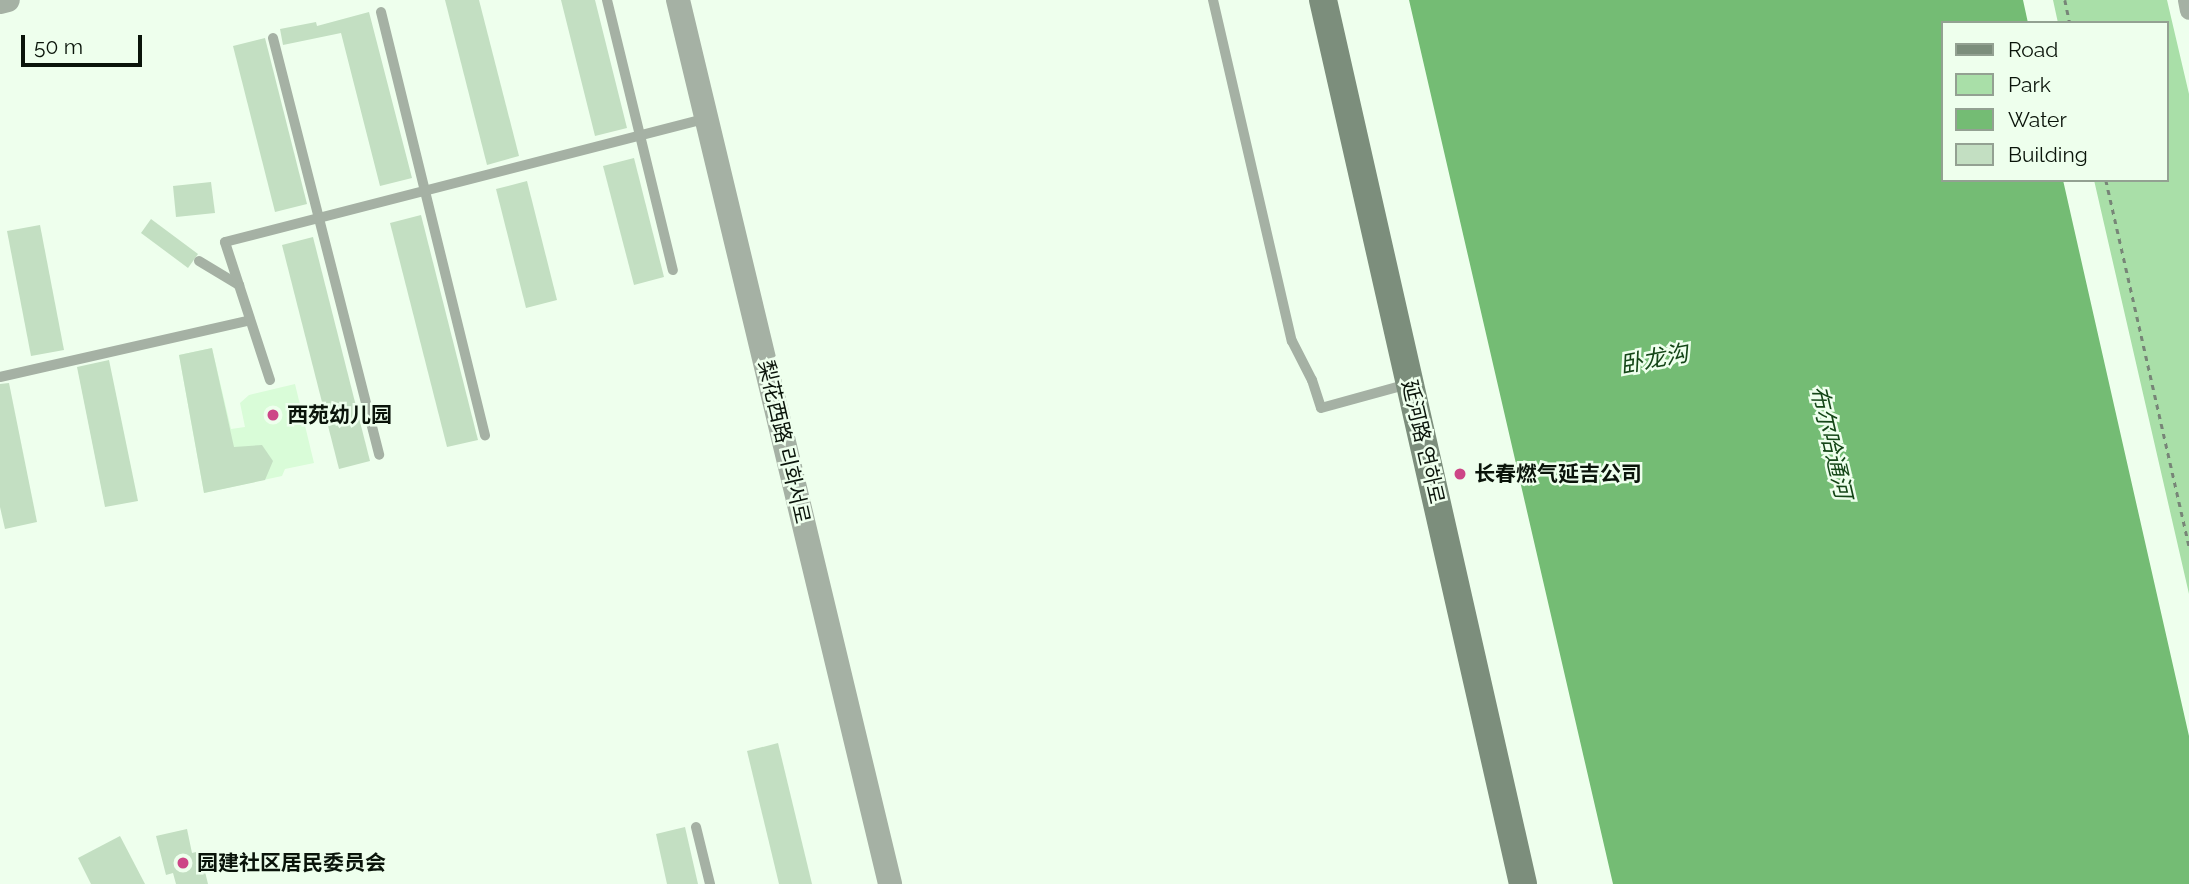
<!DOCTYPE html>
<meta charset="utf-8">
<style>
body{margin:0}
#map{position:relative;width:2189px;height:884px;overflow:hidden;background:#eeffed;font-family:Raleway,"Noto Sans SC","Noto Sans KR",sans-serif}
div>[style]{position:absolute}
.built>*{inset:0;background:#d9fcd8}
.green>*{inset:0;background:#a9dfa8}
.water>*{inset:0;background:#74bc74}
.building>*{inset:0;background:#c3dfc2}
.path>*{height:2.5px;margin-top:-1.25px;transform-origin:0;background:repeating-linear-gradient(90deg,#778577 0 5px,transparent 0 10px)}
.service>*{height:10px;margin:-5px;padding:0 5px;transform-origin:5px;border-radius:5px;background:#a5b1a4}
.minor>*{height:19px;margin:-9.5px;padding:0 9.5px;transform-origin:9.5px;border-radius:9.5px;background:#a5b1a4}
.tertiary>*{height:24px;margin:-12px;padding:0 12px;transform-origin:12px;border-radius:12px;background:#a5b1a4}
.secondary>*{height:28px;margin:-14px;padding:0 14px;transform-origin:14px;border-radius:14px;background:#7c8e7c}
.dots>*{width:19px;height:19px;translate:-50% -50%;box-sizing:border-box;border:4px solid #eeffed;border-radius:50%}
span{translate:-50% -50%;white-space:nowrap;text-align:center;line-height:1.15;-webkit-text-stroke:5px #eeffed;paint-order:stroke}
.poi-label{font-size:21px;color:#0a140a;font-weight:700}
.left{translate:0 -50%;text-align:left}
.street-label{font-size:21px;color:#0a140a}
.water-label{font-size:23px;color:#144617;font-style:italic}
.legend{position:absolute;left:1941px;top:21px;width:228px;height:161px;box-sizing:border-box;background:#eeffed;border:2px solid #93a192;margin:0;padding:9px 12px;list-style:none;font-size:21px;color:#0a140a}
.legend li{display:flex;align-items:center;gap:14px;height:35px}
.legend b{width:35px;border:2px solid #93a192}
.scale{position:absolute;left:21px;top:35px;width:121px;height:32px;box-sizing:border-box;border:4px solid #0a140a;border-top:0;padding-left:9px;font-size:21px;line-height:24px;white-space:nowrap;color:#0a140a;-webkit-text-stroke:5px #eeffed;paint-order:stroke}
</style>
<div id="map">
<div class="built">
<div style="clip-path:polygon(212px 348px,231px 429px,245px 427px,240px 403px,249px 395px,295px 384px,314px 463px,285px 469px,282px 476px,204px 493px,179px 355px)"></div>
</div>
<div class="green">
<div style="clip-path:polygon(2053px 0,2167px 0,2189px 94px,2189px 594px,2094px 180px,2166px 180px,2166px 23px,2058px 23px)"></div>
</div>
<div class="water">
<div style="clip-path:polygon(1409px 0,2023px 0,2028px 23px,1942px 23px,1942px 180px,2063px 180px,2189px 736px,2189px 884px,1613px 884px)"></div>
</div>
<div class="building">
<div style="clip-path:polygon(445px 0,479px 0,519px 156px,487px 165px)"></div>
<div style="clip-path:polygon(561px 0,595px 0,627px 128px,595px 136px)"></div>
<div style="clip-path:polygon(369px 12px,412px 178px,380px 186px,341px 33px,283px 45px,280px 29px,316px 22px,317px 26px)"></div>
<div style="clip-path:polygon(265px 38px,307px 204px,275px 212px,233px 46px)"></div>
<div style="clip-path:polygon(634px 158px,664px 277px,634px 285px,603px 166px)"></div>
<div style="clip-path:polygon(527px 181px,557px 300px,526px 308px,496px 189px)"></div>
<div style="clip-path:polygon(211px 182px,215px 213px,176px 217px,173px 186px)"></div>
<div style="clip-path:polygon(421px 215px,478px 440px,447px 447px,390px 223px)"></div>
<div style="clip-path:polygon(151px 219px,198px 254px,188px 268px,141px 233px)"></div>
<div style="clip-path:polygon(40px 225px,64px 350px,31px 356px,7px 231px)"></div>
<div style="clip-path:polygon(313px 237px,370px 461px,339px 469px,282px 245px)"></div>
<div style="clip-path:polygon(212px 348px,234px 447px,262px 445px,273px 461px,265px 480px,204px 493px,179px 355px)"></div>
<div style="clip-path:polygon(109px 360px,138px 501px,105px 507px,77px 367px)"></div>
<div style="clip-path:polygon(9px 383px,37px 522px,5px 529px,0 507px,0 384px)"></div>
<div style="clip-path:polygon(778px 743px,812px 884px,779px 884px,747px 751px)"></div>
<div style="clip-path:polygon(685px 827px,698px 884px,667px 884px,656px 834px)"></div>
<div style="clip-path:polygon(187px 829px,192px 853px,200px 851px,208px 884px,176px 884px,173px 873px,166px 875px,156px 836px)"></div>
<div style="clip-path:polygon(120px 836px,145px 884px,91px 884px,78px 858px)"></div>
</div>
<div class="path">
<div style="left:2065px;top:0;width:24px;rotate:78deg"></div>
<div style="left:2106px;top:180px;width:375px;rotate:77.2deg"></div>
</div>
<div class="service">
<div style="left:607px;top:0;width:278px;rotate:76.3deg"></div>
<div style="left:1213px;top:0;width:350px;rotate:77deg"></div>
<div style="left:1292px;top:341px;width:44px;rotate:62.9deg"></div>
<div style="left:1312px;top:380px;width:29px;rotate:72deg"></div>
<div style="left:1321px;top:408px;width:90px;rotate:-15.4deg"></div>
<div style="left:381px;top:12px;width:436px;rotate:76.2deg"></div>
<div style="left:273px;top:38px;width:430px;rotate:75.7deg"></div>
<div style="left:199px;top:261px;width:47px;rotate:31deg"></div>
<div style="left:0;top:377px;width:256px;rotate:-12.8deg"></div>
<div style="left:270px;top:380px;width:145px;rotate:-108.1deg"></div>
<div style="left:225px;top:242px;width:496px;rotate:-14.4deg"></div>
<div style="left:696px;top:827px;width:59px;rotate:76.2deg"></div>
</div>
<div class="minor">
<div style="left:2187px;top:0;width:10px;rotate:79deg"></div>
</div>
<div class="tertiary">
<div style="left:678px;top:0;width:909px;rotate:76.51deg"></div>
<div style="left:0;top:2px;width:8px;rotate:-14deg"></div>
</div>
<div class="secondary">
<div style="left:1323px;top:0;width:906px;rotate:77.25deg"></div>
</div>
<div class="dots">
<div style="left:273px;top:415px;background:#cd4687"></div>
<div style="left:1460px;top:474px;background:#cd4687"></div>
<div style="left:183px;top:863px;background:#cd4687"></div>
</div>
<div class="poi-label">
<span class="left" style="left:287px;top:415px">西苑幼儿园</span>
<span class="left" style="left:1474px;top:474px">长春燃气延吉公司</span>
<span class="left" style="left:197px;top:863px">园建社区居民委员会</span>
</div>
<div class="street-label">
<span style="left:784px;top:442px;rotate:77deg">梨花西路 리화서로</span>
<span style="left:1423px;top:442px;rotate:77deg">延河路 연하로</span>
</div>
<div class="water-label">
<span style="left:1654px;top:359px;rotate:-11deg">卧龙沟</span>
<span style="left:1831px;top:442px;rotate:77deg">布尔哈通河</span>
</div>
<ul class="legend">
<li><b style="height:9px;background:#7c8e7c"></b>Road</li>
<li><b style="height:19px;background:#a9dfa8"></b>Park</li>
<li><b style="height:19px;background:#74bc74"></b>Water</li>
<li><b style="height:19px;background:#c3dfc2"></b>Building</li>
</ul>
<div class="scale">50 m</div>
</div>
